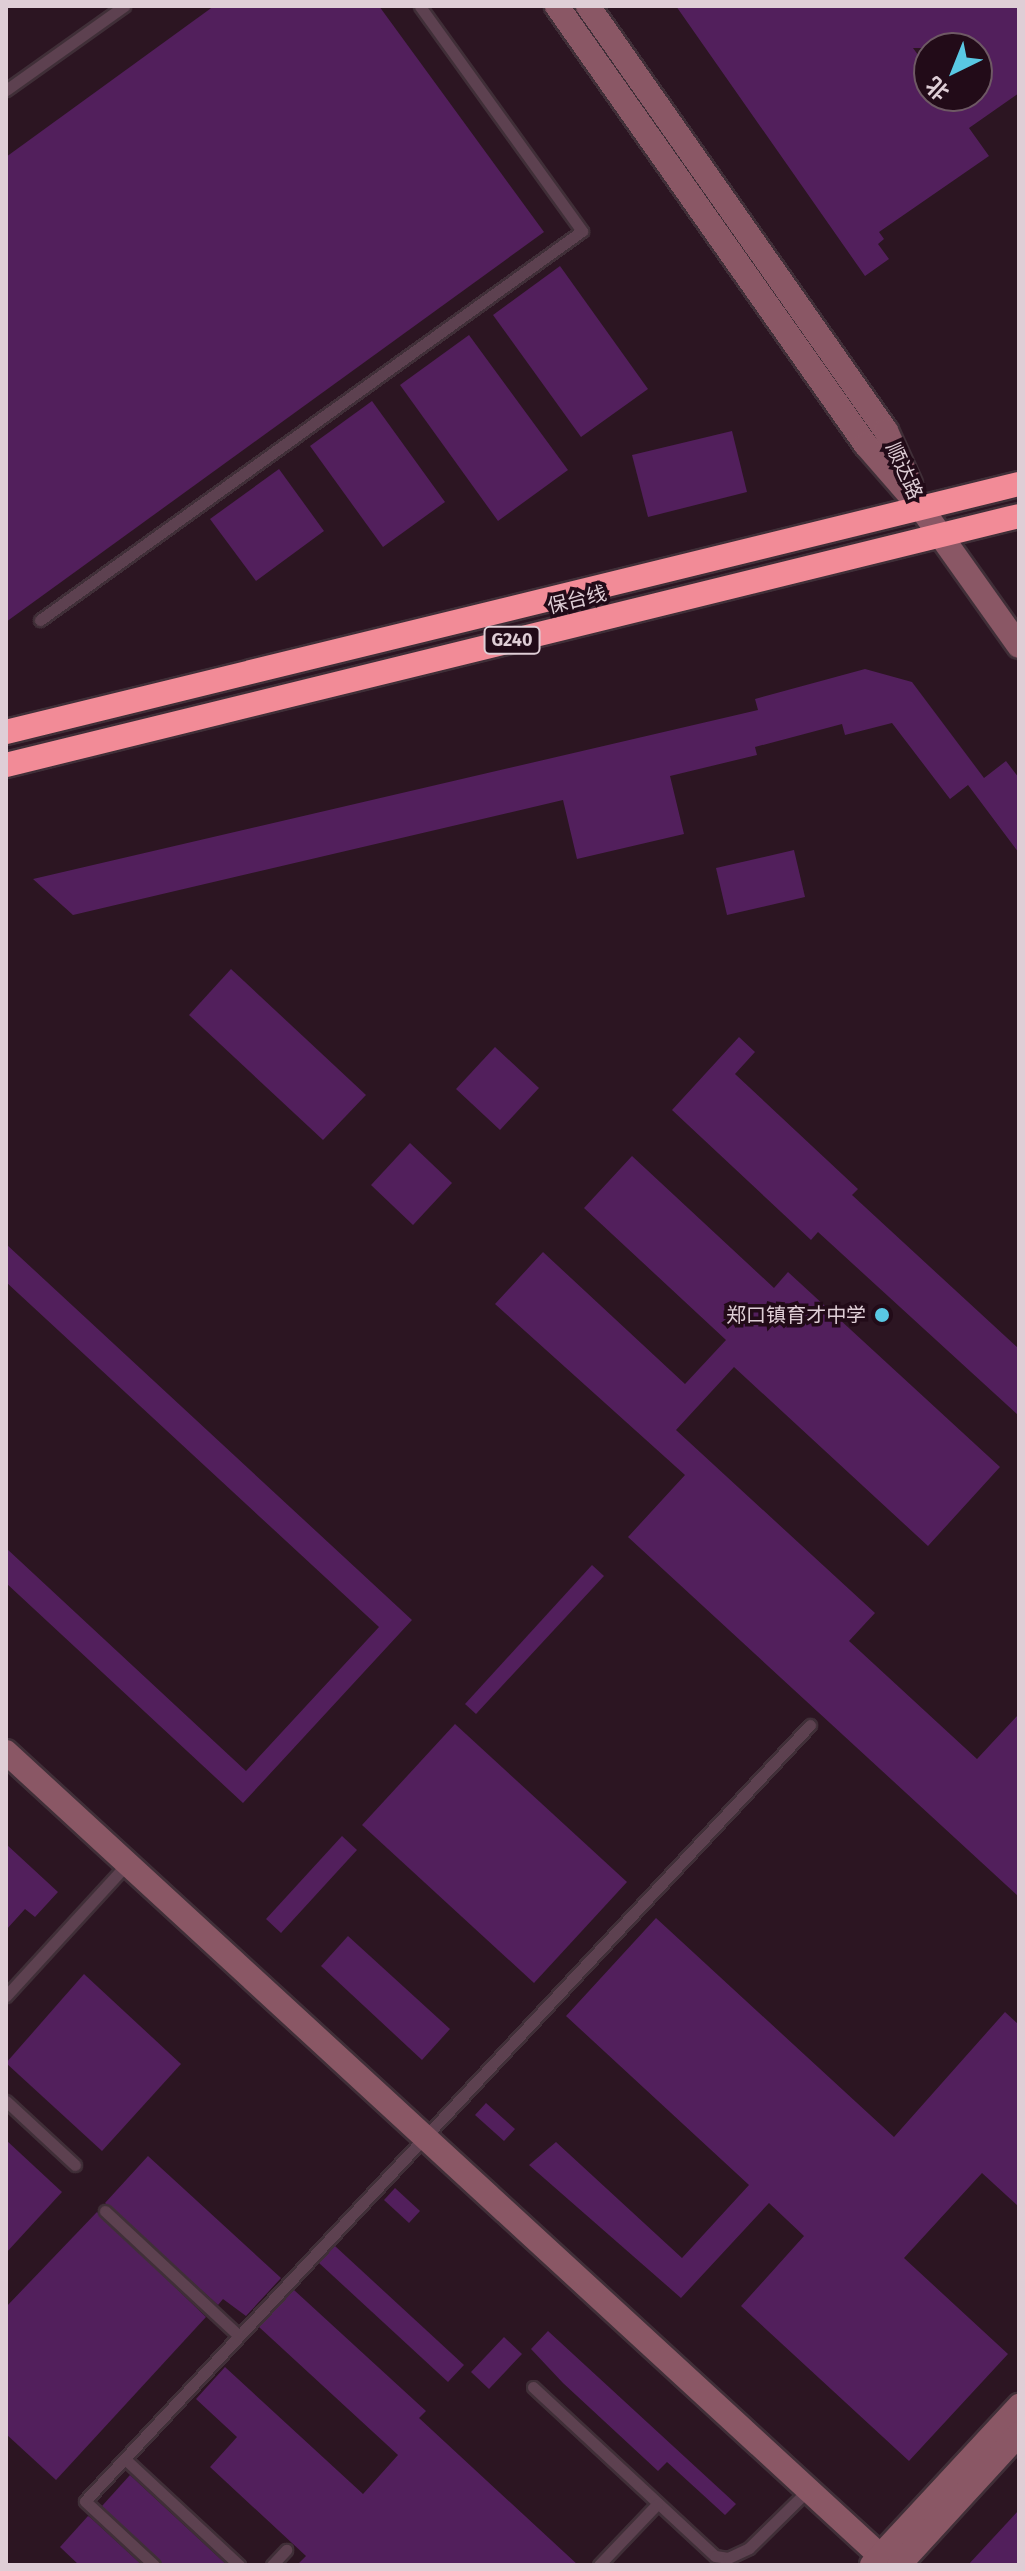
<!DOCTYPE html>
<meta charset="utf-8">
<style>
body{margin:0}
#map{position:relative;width:1025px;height:2571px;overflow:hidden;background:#2c1522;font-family:"Fira Sans","Noto Sans SC",sans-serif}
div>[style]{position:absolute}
.building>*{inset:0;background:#521f5c}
.roads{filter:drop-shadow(2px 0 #402f38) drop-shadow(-2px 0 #402f38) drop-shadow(0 2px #402f38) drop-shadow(0 -2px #402f38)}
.lane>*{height:11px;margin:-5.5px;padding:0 5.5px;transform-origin:5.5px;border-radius:5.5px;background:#5d4150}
.secondary>*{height:24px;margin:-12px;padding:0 12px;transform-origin:12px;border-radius:12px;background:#8a5765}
.highway>*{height:24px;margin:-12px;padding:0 12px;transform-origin:12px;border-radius:12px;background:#f28b97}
.dots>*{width:22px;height:22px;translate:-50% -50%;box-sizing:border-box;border:4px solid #220b18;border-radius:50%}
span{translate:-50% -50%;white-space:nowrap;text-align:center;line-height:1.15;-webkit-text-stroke:7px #220b18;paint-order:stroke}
.shield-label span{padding:2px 6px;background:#220b18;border:2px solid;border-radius:6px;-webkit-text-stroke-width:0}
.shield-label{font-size:18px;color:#dfced6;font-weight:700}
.street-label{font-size:20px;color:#dfced6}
.poi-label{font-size:20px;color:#dfced6}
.right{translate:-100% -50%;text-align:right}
.frame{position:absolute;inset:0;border:8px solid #dfced6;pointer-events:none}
.north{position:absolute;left:913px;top:32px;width:80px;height:80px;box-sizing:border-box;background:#220b18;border:2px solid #6e5964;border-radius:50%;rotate:223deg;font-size:22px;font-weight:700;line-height:32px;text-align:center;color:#dfced6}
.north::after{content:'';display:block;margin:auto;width:28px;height:36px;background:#59c8e4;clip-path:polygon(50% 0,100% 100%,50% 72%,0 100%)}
</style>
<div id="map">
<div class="building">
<div style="clip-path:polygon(214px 6px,379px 6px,544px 232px,6px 622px,6px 157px)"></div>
<div style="clip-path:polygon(evenodd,676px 6px,1019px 6px,1019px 93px,969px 128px,989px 156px,879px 232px,884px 239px,878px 244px,889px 259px,865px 276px,676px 6px,913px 48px,977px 48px,977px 96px,929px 96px,929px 70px,913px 48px)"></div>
<div style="clip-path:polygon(560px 266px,648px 389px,581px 437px,493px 315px)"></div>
<div style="clip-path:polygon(469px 335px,568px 470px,498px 521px,400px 385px)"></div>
<div style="clip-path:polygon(372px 401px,445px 502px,383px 547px,310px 446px)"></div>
<div style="clip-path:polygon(732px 431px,747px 492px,648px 517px,632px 455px)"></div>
<div style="clip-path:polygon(279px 469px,324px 531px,256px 581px,210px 519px)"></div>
<div style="clip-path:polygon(865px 669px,912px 682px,984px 778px,1006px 761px,1019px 778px,1019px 853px,968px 785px,950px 799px,892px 723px,845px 735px,842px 724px,755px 747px,757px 755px,670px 776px,684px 834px,577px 859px,563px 800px,73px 915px,33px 879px,758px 710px,755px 699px)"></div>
<div style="clip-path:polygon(794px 850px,805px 897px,727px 915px,716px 868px)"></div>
<div style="clip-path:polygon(231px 969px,366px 1095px,323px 1140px,189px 1015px)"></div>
<div style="clip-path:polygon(739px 1037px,755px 1052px,735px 1074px,858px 1189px,852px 1195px,1019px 1349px,1019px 1416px,818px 1232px,811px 1240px,672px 1110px)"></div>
<div style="clip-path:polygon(495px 1047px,539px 1088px,500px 1130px,456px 1089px)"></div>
<div style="clip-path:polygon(410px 1143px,452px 1183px,413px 1225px,371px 1185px)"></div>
<div style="clip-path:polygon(632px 1156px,774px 1288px,788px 1272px,1000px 1467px,928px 1546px,734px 1367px,676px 1430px,875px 1613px,849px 1641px,977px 1759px,1019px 1714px,1019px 1897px,628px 1537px,685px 1475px,495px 1304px,543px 1252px,685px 1384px,726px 1340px,584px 1208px)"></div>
<div style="clip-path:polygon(6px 1244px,412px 1620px,243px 1803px,6px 1583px,6px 1548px,246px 1771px,379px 1627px,6px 1282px)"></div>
<div style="clip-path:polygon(592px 1565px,604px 1576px,476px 1714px,465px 1704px)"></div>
<div style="clip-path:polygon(455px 1724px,627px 1882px,534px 1983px,362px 1825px)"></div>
<div style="clip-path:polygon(342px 1836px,357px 1850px,281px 1933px,266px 1919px)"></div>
<div style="clip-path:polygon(6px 1844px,58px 1892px,35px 1917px,25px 1909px,6px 1930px)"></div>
<div style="clip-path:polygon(656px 1918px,894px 2137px,1005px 2012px,1019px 2025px,1019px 2207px,982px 2173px,904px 2258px,1008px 2354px,909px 2461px,741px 2306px,804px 2236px,769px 2203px,681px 2298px,529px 2165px,556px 2142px,682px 2258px,749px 2185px,566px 2016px)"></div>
<div style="clip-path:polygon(348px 1936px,450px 2029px,422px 2060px,321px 1966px)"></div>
<div style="clip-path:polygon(84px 1974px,181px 2064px,102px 2151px,6px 2063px)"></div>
<div style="clip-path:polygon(486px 2103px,515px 2129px,504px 2141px,475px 2115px)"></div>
<div style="clip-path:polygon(6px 2140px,62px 2192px,6px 2253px)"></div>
<div style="clip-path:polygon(148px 2156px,281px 2278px,246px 2316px,223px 2299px,218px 2305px,105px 2203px)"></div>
<div style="clip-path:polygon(395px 2188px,420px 2211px,409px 2223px,384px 2200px)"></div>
<div style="clip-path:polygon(97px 2212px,206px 2317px,56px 2480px,6px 2434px,6px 2307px)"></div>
<div style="clip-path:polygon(335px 2246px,464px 2365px,448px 2382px,319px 2263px)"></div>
<div style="clip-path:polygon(294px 2290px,426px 2411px,419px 2418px,578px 2565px,297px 2565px,306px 2556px,210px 2467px,237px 2437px,196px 2399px,225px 2367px,363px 2494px,398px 2455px,259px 2327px)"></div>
<div style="clip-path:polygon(548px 2331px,736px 2504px,725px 2515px,667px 2462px,658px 2471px,563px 2383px,531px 2349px)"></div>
<div style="clip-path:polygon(504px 2337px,522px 2354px,489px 2389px,471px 2372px)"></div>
<div style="clip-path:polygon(130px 2475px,227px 2565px,162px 2565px,102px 2506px)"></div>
<div style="clip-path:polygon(1019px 2510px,1019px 2565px,968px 2565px,1006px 2524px)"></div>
<div style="clip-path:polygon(88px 2516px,91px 2518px,142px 2565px,79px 2565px,60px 2547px)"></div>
</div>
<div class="roads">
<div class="lane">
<div style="left:6px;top:90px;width:145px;rotate:-35.4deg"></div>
<div style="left:40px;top:620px;width:667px;rotate:-35.67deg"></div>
<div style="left:582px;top:231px;width:277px;rotate:-125.8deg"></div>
<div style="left:6px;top:1996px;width:179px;rotate:-47.5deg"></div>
<div style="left:6px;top:2101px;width:94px;rotate:42.8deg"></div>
<div style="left:105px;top:2211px;width:183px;rotate:43deg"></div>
<div style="left:533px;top:2387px;width:248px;rotate:42.9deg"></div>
<div style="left:715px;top:2556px;width:13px;rotate:9deg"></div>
<div style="left:728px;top:2558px;width:23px;rotate:-25deg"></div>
<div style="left:749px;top:2548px;width:83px;rotate:-44.5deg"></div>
<div style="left:125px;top:2459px;width:156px;rotate:42.9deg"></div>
<div style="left:154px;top:2565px;width:94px;rotate:-137.2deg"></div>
<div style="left:85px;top:2501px;width:1062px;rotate:-46.95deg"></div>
<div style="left:272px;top:2565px;width:21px;rotate:-47deg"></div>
<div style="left:599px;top:2565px;width:84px;rotate:-46.4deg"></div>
</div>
<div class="secondary">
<div style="left:557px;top:6px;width:537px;rotate:54.86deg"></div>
<div style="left:866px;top:445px;width:84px;rotate:48.9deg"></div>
<div style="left:921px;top:508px;width:169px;rotate:54.6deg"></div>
<div style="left:588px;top:6px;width:519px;rotate:54.96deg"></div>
<div style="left:886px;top:431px;width:58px;rotate:65.6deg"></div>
<div style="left:6px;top:1752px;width:1201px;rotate:42.6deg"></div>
<div style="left:872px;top:2565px;width:217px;rotate:-47.2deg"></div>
<div style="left:899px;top:2565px;width:178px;rotate:-47.5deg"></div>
</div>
<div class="highway">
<div style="left:6px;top:732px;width:1043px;rotate:-13.76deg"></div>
<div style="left:6px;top:765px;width:1043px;rotate:-13.81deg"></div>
</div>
</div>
<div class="dots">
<div style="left:882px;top:1315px;background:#59c8e4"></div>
</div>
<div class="shield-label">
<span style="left:512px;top:640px">G240</span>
</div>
<div class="street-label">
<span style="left:904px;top:471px;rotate:66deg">顺达路</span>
<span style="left:577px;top:600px;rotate:-14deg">保台线</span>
</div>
<div class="poi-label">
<span class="right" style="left:866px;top:1315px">郑口镇育才中学</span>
</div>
<div class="frame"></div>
<div class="north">北</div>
</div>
